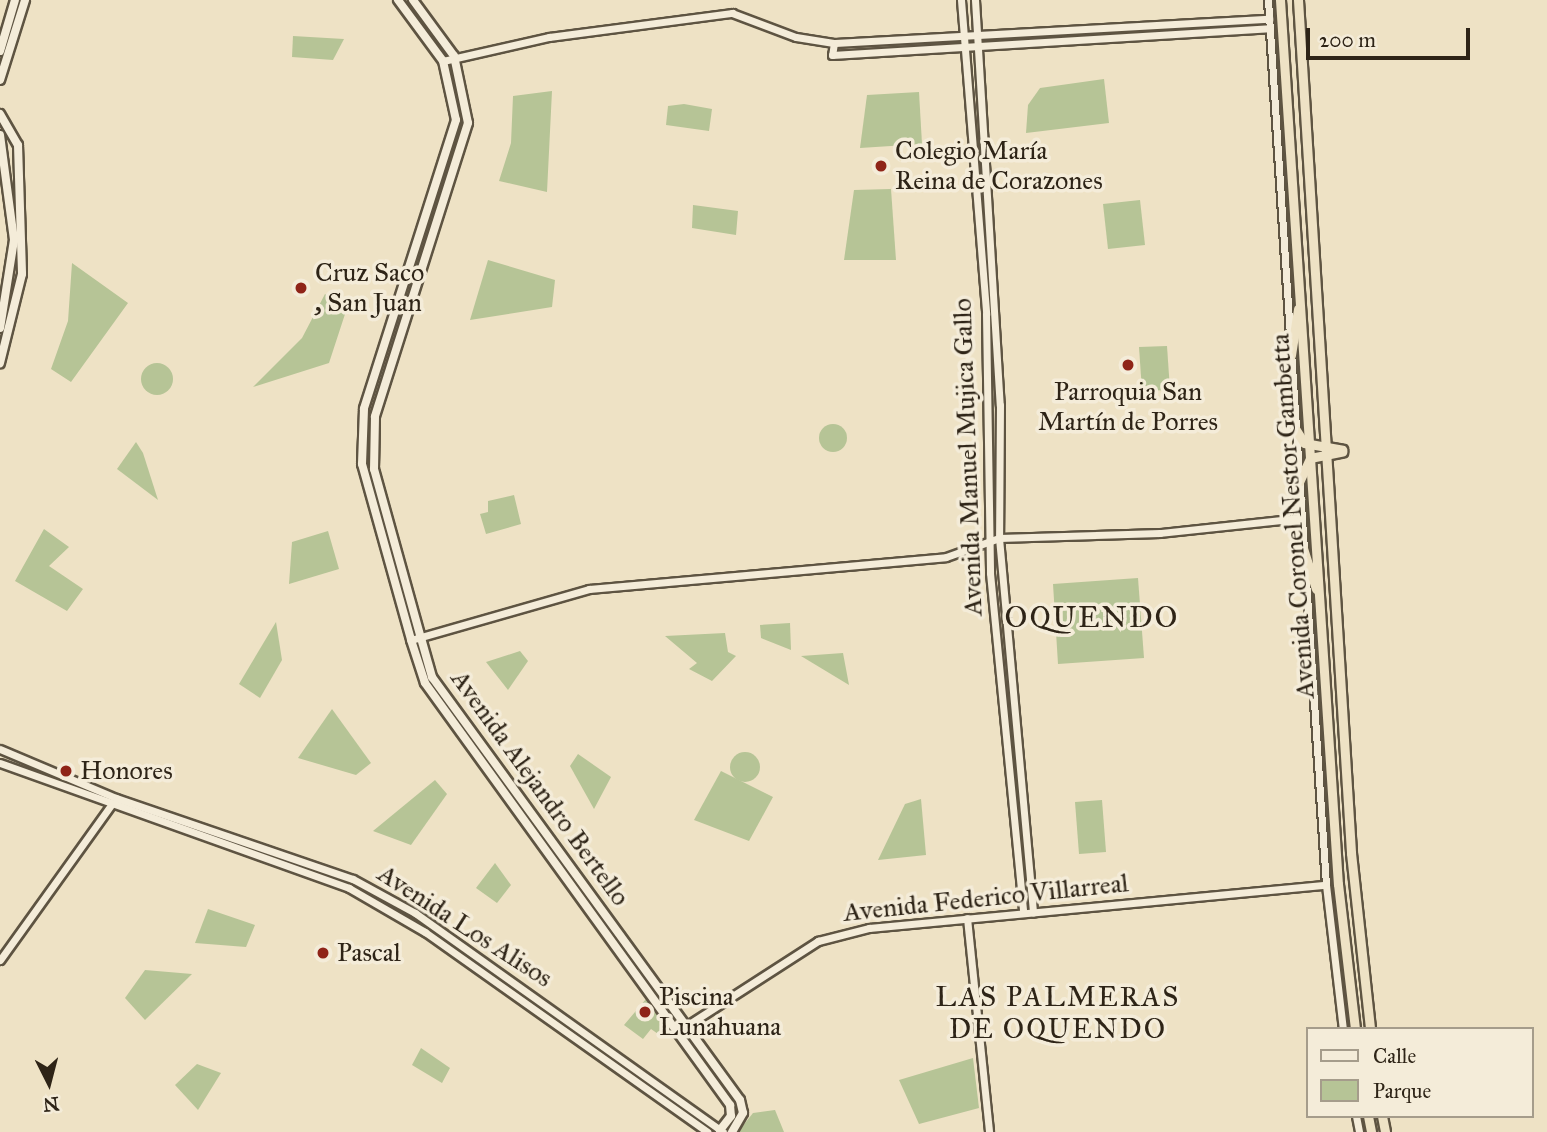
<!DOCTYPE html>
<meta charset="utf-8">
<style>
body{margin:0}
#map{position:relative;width:1547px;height:1132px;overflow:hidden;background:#eee2c5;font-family:"IM FELL Great Primer",serif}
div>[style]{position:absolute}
.green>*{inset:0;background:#b6c496}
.round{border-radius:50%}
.roads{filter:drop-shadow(2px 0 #5e5442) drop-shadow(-2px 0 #5e5442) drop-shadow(0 2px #5e5442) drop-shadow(0 -2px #5e5442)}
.tertiary>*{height:7px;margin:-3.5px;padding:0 3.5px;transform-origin:3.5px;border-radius:3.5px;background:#f4ecd9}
.secondary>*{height:8px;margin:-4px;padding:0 4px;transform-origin:4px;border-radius:4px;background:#f4ecd9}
.trunk>*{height:9px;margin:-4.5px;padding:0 4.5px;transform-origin:4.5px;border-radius:4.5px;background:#eee2c5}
.dots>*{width:19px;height:19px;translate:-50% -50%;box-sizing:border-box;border:4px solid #f4ecd9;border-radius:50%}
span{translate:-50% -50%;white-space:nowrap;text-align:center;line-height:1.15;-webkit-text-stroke:7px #f4ecd9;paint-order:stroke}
.poi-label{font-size:26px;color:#2e2417}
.left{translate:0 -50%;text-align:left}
.street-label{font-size:26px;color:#2e2417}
.neighbourhood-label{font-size:28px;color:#2e2417;letter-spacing:2px}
.quarter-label{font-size:30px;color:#2e2417;letter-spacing:2px}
.legend{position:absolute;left:1306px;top:1027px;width:228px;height:91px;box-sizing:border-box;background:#f4ecd9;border:2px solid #a59c8b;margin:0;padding:9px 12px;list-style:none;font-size:21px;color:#2e2417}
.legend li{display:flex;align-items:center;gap:14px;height:35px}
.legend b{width:35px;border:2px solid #a59c8b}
.north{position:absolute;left:14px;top:1048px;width:70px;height:70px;-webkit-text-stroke:5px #f4ecd9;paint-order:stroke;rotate:174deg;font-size:19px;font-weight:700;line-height:28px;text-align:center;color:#2e2417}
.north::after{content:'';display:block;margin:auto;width:24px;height:32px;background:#2e2417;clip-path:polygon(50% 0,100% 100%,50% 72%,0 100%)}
.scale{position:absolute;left:1306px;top:28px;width:164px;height:32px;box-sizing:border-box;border:4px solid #2e2417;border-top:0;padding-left:9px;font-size:21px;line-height:24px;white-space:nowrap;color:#2e2417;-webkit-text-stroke:5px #f4ecd9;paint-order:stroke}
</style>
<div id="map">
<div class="green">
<div style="clip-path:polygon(293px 36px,344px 39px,333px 60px,292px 57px)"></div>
<div style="clip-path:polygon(1104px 79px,1109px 123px,1026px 133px,1028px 105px,1040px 88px)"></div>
<div style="clip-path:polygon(552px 91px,547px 192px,499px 181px,511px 143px,513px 96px)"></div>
<div style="clip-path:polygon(919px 92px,922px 144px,860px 148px,867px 95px)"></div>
<div style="clip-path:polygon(684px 104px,712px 109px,709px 131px,666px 125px,668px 106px)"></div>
<div style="clip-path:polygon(891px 189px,896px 260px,844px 260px,854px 190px)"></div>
<div style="clip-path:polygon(1140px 200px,1145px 245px,1108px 249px,1103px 204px)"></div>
<div style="clip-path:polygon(693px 205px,738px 211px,736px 235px,692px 228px)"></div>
<div style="clip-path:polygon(488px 260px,555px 280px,552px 307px,470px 320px)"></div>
<div style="clip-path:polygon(72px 263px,128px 303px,71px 382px,51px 369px,68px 321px)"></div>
<div style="clip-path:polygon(325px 294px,347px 308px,329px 363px,253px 387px,302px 338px)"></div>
<div style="clip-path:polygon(1167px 346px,1170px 390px,1142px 391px,1139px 347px)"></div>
<div class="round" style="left:141px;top:363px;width:32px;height:32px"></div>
<div class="round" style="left:819px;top:424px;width:28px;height:28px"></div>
<div style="clip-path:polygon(136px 442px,143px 453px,158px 500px,117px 469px)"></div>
<div style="clip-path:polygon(514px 495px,521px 524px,486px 534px,480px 514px,488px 512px,488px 501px)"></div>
<div style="clip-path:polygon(44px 529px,69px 547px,49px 566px,83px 589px,67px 611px,15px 581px)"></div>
<div style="clip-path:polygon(328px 531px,339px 569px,289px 584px,292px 542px)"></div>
<div style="clip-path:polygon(1138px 578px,1144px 658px,1058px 664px,1053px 584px)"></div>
<div style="clip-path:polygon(276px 622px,282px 660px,260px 698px,239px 684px)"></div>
<div style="clip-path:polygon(790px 623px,791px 650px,761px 638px,760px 625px)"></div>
<div style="clip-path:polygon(725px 633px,728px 652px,736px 656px,712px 681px,689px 669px,697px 663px,665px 636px)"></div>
<div style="clip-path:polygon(520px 651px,528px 661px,508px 690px,486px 662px)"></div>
<div style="clip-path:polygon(843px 653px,849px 685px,801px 656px)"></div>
<div style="clip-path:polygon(332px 709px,371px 763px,356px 775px,298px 758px)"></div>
<div class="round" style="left:730px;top:752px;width:30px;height:30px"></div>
<div style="clip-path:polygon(578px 754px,611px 777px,594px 809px,570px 766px)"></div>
<div style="clip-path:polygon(721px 771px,773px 797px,749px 841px,694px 820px)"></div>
<div style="clip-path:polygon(435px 780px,447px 794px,411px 845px,373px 831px)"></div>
<div style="clip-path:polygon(921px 799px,926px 855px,878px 860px,905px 804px)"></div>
<div style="clip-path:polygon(1102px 800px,1106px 852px,1079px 854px,1075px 802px)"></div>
<div style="clip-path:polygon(495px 863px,511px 885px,497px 903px,476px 888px)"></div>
<div style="clip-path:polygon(208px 909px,255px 925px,246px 947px,195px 943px)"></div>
<div style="clip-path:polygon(145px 970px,192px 974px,145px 1020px,125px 998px)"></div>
<div style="clip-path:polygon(646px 999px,666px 1028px,661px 1036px,651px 1029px,643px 1039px,624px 1025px)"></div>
<div style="clip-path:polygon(421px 1048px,450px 1068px,442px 1083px,412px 1065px)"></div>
<div style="clip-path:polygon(973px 1058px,979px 1108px,919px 1124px,899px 1080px)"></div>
<div style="clip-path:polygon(197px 1064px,221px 1073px,198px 1110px,175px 1085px)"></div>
<div style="clip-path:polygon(775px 1110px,784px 1132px,738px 1132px,753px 1113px)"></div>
</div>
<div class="roads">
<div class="tertiary">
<div style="left:961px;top:0;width:315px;rotate:85.4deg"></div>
<div style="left:986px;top:314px;width:259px;rotate:89.1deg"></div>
<div style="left:990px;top:573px;width:341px;rotate:84.4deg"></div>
<div style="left:975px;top:0;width:406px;rotate:86.5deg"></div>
<div style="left:1000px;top:405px;width:133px;rotate:90.4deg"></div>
<div style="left:999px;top:538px;width:376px;rotate:84.8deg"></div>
<div style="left:1268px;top:0;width:887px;rotate:86.25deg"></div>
<div style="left:1326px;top:885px;width:145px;rotate:83.3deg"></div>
<div style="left:834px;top:43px;width:12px;rotate:99deg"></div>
<div style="left:832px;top:55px;width:438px;rotate:-3.5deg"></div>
<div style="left:443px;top:61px;width:109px;rotate:-12.8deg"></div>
<div style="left:549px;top:37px;width:185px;rotate:-7.5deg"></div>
<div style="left:732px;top:13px;width:68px;rotate:20.6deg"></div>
<div style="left:796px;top:37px;width:38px;rotate:9deg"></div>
<div style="left:834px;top:43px;width:436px;rotate:-3.2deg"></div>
<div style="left:411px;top:640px;width:185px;rotate:-16deg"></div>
<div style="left:589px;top:589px;width:358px;rotate:-5.1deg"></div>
<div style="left:946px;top:557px;width:56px;rotate:-19.7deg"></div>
<div style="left:999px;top:538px;width:161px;rotate:-1.8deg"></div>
<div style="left:1160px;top:533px;width:142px;rotate:-6.1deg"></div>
<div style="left:0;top:749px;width:126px;rotate:22.9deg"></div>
<div style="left:116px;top:798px;width:250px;rotate:18.9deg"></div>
<div style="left:353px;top:879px;width:71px;rotate:28.7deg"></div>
<div style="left:415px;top:913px;width:378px;rotate:35.4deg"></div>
<div style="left:0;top:763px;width:371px;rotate:19.7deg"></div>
<div style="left:349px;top:888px;width:88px;rotate:30.1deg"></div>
<div style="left:425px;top:932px;width:346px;rotate:35.3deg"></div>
<div style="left:967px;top:918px;width:215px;rotate:84.1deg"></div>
<div style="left:0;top:960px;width:191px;rotate:-54.4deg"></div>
<div style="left:683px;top:1028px;width:161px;rotate:-32.8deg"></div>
<div style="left:818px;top:941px;width:53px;rotate:-14.3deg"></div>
<div style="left:869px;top:928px;width:459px;rotate:-5.4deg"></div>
<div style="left:1356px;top:1116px;width:16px;rotate:79deg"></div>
</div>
<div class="secondary">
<div style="left:398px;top:0;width:76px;rotate:53.6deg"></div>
<div style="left:443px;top:61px;width:60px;rotate:77.6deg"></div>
<div style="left:456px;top:120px;width:303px;rotate:107.7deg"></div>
<div style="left:364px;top:409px;width:55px;rotate:92.1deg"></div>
<div style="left:362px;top:464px;width:183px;rotate:74.4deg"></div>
<div style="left:411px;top:640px;width:45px;rotate:72deg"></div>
<div style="left:425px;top:683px;width:521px;rotate:54.14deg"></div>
<div style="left:730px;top:1105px;width:11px;rotate:85deg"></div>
<div style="left:731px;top:1116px;width:18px;rotate:128deg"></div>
<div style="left:413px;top:0;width:69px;rotate:53.8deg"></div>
<div style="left:454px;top:56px;width:68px;rotate:78.2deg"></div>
<div style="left:468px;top:123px;width:308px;rotate:107.6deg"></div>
<div style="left:375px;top:417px;width:52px;rotate:91.1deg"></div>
<div style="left:374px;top:469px;width:175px;rotate:74.5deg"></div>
<div style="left:421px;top:638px;width:41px;rotate:74.2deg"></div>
<div style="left:432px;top:677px;width:523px;rotate:53.94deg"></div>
<div style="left:740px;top:1100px;width:13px;rotate:77deg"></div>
<div style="left:743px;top:1113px;width:22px;rotate:120deg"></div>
<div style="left:0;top:51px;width:53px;rotate:-73.6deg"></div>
<div style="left:0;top:80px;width:84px;rotate:-72.6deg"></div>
<div style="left:0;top:114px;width:36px;rotate:60deg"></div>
<div style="left:18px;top:145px;width:129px;rotate:88.2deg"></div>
<div style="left:22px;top:274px;width:92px;rotate:103.9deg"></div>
<div style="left:0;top:135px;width:106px;rotate:82.4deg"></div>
<div style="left:14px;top:240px;width:89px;rotate:99deg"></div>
</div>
<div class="trunk">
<div style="left:1280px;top:0;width:886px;rotate:86.25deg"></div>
<div style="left:1338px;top:884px;width:146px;rotate:83.3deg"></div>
<div style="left:1298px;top:0;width:855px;rotate:86.44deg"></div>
<div style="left:1351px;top:853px;width:177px;rotate:83.8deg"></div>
<div style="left:1291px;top:355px;width:47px;rotate:-81.3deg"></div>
<div style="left:1296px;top:430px;width:15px;rotate:58deg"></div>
<div style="left:1304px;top:443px;width:39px;rotate:10deg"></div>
<div style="left:1299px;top:482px;width:26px;rotate:-65deg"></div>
<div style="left:1310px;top:458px;width:33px;rotate:-11deg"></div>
<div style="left:1303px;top:548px;width:43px;rotate:72.4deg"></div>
<div style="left:1368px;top:1116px;width:16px;rotate:79deg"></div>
<div style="left:1382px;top:1116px;width:16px;rotate:79deg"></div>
</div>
</div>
<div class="dots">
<div style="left:881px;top:166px;background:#8f2418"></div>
<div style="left:301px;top:288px;background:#8f2418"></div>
<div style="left:1128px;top:365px;background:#8f2418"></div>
<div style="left:66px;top:771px;background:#8f2418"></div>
<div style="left:323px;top:953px;background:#8f2418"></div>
<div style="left:645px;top:1012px;background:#8f2418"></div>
</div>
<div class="poi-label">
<span class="left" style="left:895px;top:166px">Colegio María<br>Reina de Corazones</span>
<span class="left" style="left:315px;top:288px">Cruz Saco<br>, San Juan</span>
<span style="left:1128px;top:407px">Parroquia San<br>Martín de Porres</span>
<span class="left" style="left:80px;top:771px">Honores</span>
<span class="left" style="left:337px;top:953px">Pascal</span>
<span class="left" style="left:659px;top:1012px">Piscina<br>Lunahuana</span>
</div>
<div class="street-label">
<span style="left:968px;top:457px;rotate:-92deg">Avenida Manuel Mujica Gallo</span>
<span style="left:1293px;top:516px;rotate:-94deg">Avenida Coronel Nestor Gambetta</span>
<span style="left:540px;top:788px;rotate:54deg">Avenida Alejandro Bertello</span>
<span style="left:986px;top:898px;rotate:-6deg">Avenida Federico Villarreal</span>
<span style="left:465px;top:926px;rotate:33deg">Avenida Los Alisos</span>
</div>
<div class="neighbourhood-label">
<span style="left:1058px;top:1013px">LAS PALMERAS<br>DE OQUENDO</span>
</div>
<div class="quarter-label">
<span style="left:1092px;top:617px">OQUENDO</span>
</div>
<ul class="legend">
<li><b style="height:9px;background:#f4ecd9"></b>Calle</li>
<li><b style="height:19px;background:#b6c496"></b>Parque</li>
</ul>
<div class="north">N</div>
<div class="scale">200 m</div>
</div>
